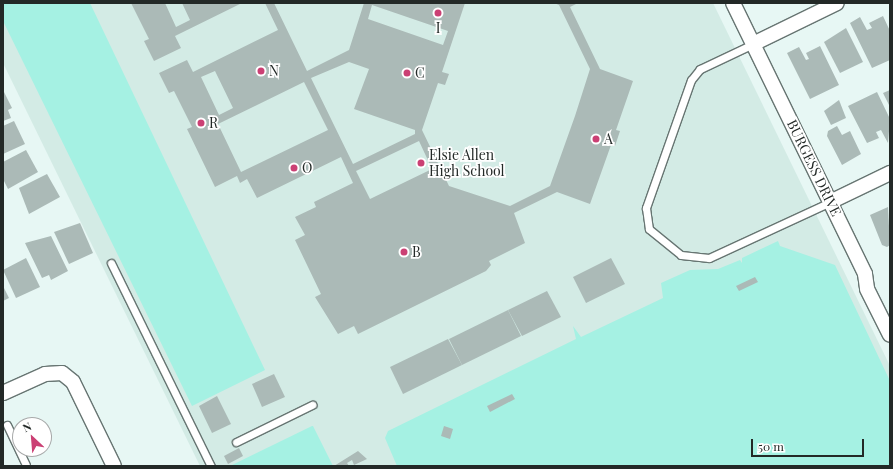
<!DOCTYPE html>
<style>
body{margin:0}
#map{position:relative;width:893px;height:469px;overflow:hidden;background:#e7f7f4;font-family:"Playfair Display",serif}
div>[style]{position:absolute}
.built>*{inset:0;background:#d3ebe5}
.green>*{inset:0;background:#a5f1e3}
.building>*{inset:0;background:#abbab7}
.roads{filter:drop-shadow(1px 0 #677572) drop-shadow(-1px 0 #677572) drop-shadow(0 1px #677572) drop-shadow(0 -1px #677572)}
.service>*{height:7px;margin:-3.5px;padding:0 3.5px;transform-origin:3.5px;border-radius:3.5px;background:#fff}
.minor>*{height:14px;margin:-7px;padding:0 7px;transform-origin:7px;border-radius:7px;background:#fff}
.dots>*{width:11px;height:11px;translate:-50% -50%;box-sizing:border-box;border:2px solid #fff;border-radius:50%}
span{translate:-50% -50%;white-space:nowrap;text-align:center;line-height:1.15;-webkit-text-stroke:3.5px #fff;paint-order:stroke}
.poi-label{font-size:14px;color:#232927}
.left{translate:0 -50%;text-align:left}
.street-label{font-size:14px;color:#232927}
.frame{position:absolute;inset:0;border:4px solid #232927;pointer-events:none}
.north{position:absolute;left:12px;top:417px;width:40px;height:40px;box-sizing:border-box;background:#fff;border:1px solid #a7a9a9;border-radius:50%;rotate:334deg;font-size:11px;font-weight:700;line-height:16px;text-align:center;color:#232927}
.north::after{content:'';display:block;margin:auto;width:14px;height:18px;background:#cb4074;clip-path:polygon(50% 0,100% 100%,50% 72%,0 100%)}
.scale{position:absolute;left:751px;top:439px;width:113px;height:18px;box-sizing:border-box;border:2px solid #232927;border-top:0;padding-left:5px;font-size:12px;line-height:14px;white-space:nowrap;color:#232927;-webkit-text-stroke:3px #fff;paint-order:stroke}
</style>
<div id="map">
<div class="built">
<div style="clip-path:polygon(3px 3px,713px 3px,890px 366px,890px 466px,200px 466px,3px 63px)"></div>
</div>
<div class="green">
<div style="clip-path:polygon(3px 3px,90px 3px,265px 370px,192px 406px,3px 21px)"></div>
<div style="clip-path:polygon(778px 241px,780px 246px,835px 265px,890px 381px,890px 466px,397px 466px,385px 438px,388px 431px,576px 339px,573px 326px,581px 337px,663px 298px,661px 283px,690px 270px,718px 269px,740px 260px,742px 263px,742px 258px)"></div>
<div style="clip-path:polygon(313px 426px,333px 466px,230px 466px,312px 426px)"></div>
</div>
<div class="building">
<div style="clip-path:polygon(131px 3px,165px 3px,176px 27px,190px 20px,182px 3px,242px 3px,175px 36px,181px 48px,154px 61px,144px 41px,149px 39px)"></div>
<div style="clip-path:polygon(evenodd,265px 3px,274px 3px,307px 71px,349px 50px,364px 3px,465px 3px,442px 72px,449px 74px,445px 85px,438px 83px,422px 130px,449px 186px,510px 206px,550px 186px,575px 116px,590px 69px,559px 5px,554px 3px,578px 3px,570px 7px,600px 69px,633px 81px,616px 130px,620px 131px,615px 146px,611px 145px,590px 204px,557px 192px,514px 213px,525px 243px,489px 261px,491px 265px,486px 271px,358px 334px,354px 326px,338px 334px,315px 297px,321px 294px,295px 240px,305px 235px,295px 217px,316px 207px,314px 202px,353px 183px,341px 157px,257px 198px,247px 179px,240px 183px,237px 176px,215px 187px,187px 129px,192px 127px,174px 91px,169px 93px,159px 73px,187px 60px,193px 72px,278px 30px,265px 3px,372px 5px,448px 31px,443px 45px,368px 19px,372px 5px,265px 3px,349px 62px,369px 69px,354px 109px,415px 130px,415px 134px,353px 164px,311px 78px,349px 62px,265px 3px,215px 71px,233px 108px,219px 115px,201px 77px,215px 71px,265px 3px,304px 82px,328px 130px,241px 172px,218px 124px,304px 82px,265px 3px,419px 141px,432px 169px,370px 199px,356px 171px,419px 141px)"></div>
<div style="clip-path:polygon(883px 16px,890px 31px,890px 60px,872px 68px,850px 23px,860px 17px,867px 30px,872px 28px,869px 23px)"></div>
<div style="clip-path:polygon(846px 28px,863px 62px,840px 73px,824px 42px)"></div>
<div style="clip-path:polygon(820px 46px,839px 85px,810px 99px,787px 53px,799px 47px,806px 60px,809px 59px,806px 53px)"></div>
<div style="clip-path:polygon(890px 90px,890px 107px,883px 93px)"></div>
<div style="clip-path:polygon(4px 92px,12px 108px,8px 110px,11px 118px,3px 121px)"></div>
<div style="clip-path:polygon(877px 92px,890px 119px,888px 143px,881px 130px,876px 132px,879px 138px,867px 143px,848px 106px)"></div>
<div style="clip-path:polygon(839px 100px,846px 118px,831px 125px,824px 111px)"></div>
<div style="clip-path:polygon(14px 121px,25px 144px,3px 154px,3px 126px)"></div>
<div style="clip-path:polygon(837px 126px,842px 135px,850px 131px,861px 154px,842px 165px,827px 136px,828px 131px)"></div>
<div style="clip-path:polygon(26px 150px,38px 172px,8px 189px,3px 179px,3px 162px)"></div>
<div style="clip-path:polygon(47px 174px,60px 197px,29px 214px,19px 188px)"></div>
<div style="clip-path:polygon(888px 207px,890px 245px,887px 247px,882px 245px,870px 215px)"></div>
<div style="clip-path:polygon(80px 223px,93px 253px,69px 264px,54px 232px)"></div>
<div style="clip-path:polygon(51px 236px,68px 271px,51px 280px,49px 275px,42px 278px,25px 243px)"></div>
<div style="clip-path:polygon(26px 258px,40px 287px,16px 298px,3px 270px)"></div>
<div style="clip-path:polygon(611px 258px,625px 284px,586px 303px,573px 277px)"></div>
<div style="clip-path:polygon(755px 277px,758px 282px,739px 291px,736px 286px)"></div>
<div style="clip-path:polygon(3px 286px,9px 298px,3px 301px)"></div>
<div style="clip-path:polygon(547px 291px,561px 317px,522px 336px,508px 310px)"></div>
<div style="clip-path:polygon(508px 310px,521px 336px,462px 365px,449px 339px)"></div>
<div style="clip-path:polygon(448px 339px,462px 365px,403px 394px,390px 367px)"></div>
<div style="clip-path:polygon(274px 374px,285px 397px,262px 407px,252px 384px)"></div>
<div style="clip-path:polygon(512px 394px,515px 399px,490px 412px,487px 406px)"></div>
<div style="clip-path:polygon(217px 396px,231px 424px,212px 433px,199px 406px)"></div>
<div style="clip-path:polygon(444px 426px,453px 429px,450px 439px,441px 436px)"></div>
<div style="clip-path:polygon(239px 448px,243px 456px,228px 464px,224px 456px)"></div>
<div style="clip-path:polygon(358px 451px,367px 459px,354px 465px,352px 460px,347px 463px,349px 466px,334px 466px)"></div>
</div>
<div class="roads">
<div class="service">
<div style="left:753px;top:44px;width:59px;rotate:154.7deg"></div>
<div style="left:700px;top:69px;width:14px;rotate:129deg"></div>
<div style="left:691px;top:80px;width:136px;rotate:109.4deg"></div>
<div style="left:646px;top:208px;width:21px;rotate:82deg"></div>
<div style="left:649px;top:229px;width:41px;rotate:39.1deg"></div>
<div style="left:681px;top:255px;width:28px;rotate:6deg"></div>
<div style="left:709px;top:258px;width:133px;rotate:-24.8deg"></div>
<div style="left:111px;top:263px;width:226px;rotate:63.8deg"></div>
<div style="left:7px;top:425px;width:44px;rotate:64.6deg"></div>
<div style="left:236px;top:442px;width:85px;rotate:-26deg"></div>
</div>
<div class="minor">
<div style="left:733px;top:3px;width:301px;rotate:64deg"></div>
<div style="left:865px;top:274px;width:15px;rotate:82deg"></div>
<div style="left:867px;top:289px;width:51px;rotate:63.4deg"></div>
<div style="left:753px;top:44px;width:93px;rotate:-26deg"></div>
<div style="left:830px;top:202px;width:67px;rotate:-25.8deg"></div>
<div style="left:3px;top:393px;width:46px;rotate:-24.3deg"></div>
<div style="left:45px;top:374px;width:17px;rotate:-3deg"></div>
<div style="left:62px;top:373px;width:14px;rotate:39deg"></div>
<div style="left:73px;top:382px;width:93px;rotate:64deg"></div>
</div>
</div>
<div class="dots">
<div style="left:438px;top:13px;background:#cb4074"></div>
<div style="left:261px;top:71px;background:#cb4074"></div>
<div style="left:407px;top:73px;background:#cb4074"></div>
<div style="left:201px;top:123px;background:#cb4074"></div>
<div style="left:596px;top:139px;background:#cb4074"></div>
<div style="left:421px;top:163px;background:#cb4074"></div>
<div style="left:294px;top:168px;background:#cb4074"></div>
<div style="left:404px;top:252px;background:#cb4074"></div>
</div>
<div class="poi-label">
<span style="left:438px;top:28px">I</span>
<span class="left" style="left:269px;top:71px">N</span>
<span class="left" style="left:415px;top:73px">C</span>
<span class="left" style="left:209px;top:123px">R</span>
<span class="left" style="left:604px;top:139px">A</span>
<span class="left" style="left:429px;top:163px">Elsie Allen<br>High School</span>
<span class="left" style="left:302px;top:168px">O</span>
<span class="left" style="left:412px;top:252px">B</span>
</div>
<div class="street-label">
<span style="left:814px;top:168px;rotate:64deg">BURGESS DRIVE</span>
</div>
<div class="frame"></div>
<div class="north">N</div>
<div class="scale">50 m</div>
</div>
